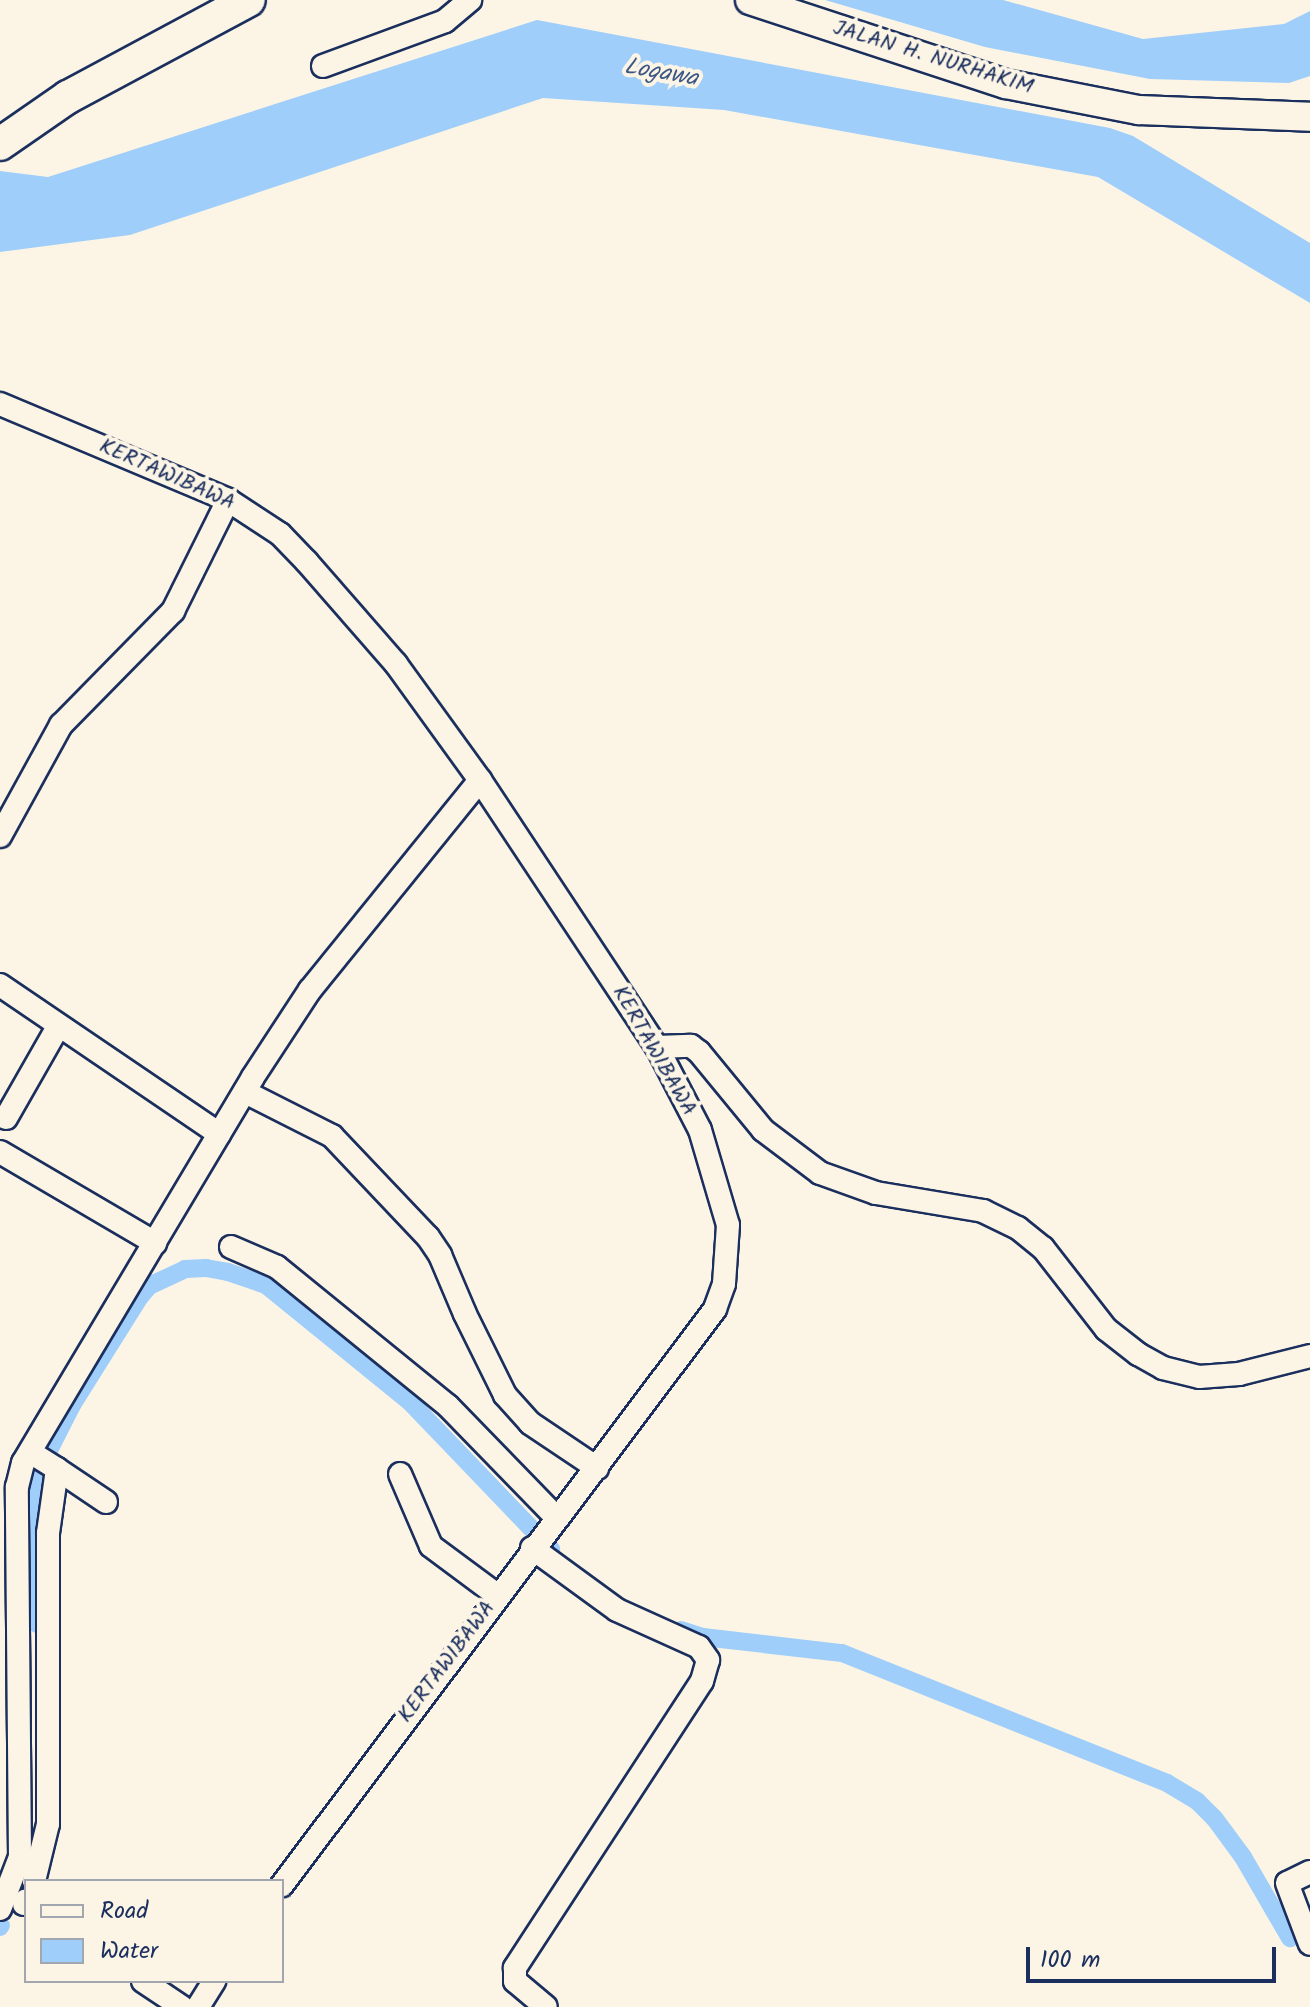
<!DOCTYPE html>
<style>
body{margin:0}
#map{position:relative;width:1310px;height:2007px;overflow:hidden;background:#fcf5e5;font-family:Kalam,sans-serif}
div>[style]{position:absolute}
.water>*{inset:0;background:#9fcefb}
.canal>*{height:18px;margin:-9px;padding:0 9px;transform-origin:9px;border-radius:9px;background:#9fcefb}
.roads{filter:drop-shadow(2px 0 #1b2f5e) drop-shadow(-2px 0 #1b2f5e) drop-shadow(0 2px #1b2f5e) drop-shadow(0 -2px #1b2f5e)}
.minor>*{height:22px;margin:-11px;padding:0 11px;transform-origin:11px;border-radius:11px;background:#fcf5e5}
.major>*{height:28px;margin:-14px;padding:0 14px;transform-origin:14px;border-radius:14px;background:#fcf5e5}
.highway>*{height:32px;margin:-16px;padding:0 16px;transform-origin:16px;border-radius:16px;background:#fcf5e5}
span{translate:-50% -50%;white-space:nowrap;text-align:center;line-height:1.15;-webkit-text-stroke:8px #fcf5e5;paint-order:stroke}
.street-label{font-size:22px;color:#1b2f5e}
.water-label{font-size:24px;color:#3c5785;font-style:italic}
.legend{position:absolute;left:24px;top:1879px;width:260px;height:104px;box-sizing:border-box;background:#fcf5e5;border:2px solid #a2a6af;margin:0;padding:10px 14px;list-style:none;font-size:24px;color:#1b2f5e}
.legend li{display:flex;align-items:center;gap:16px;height:40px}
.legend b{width:40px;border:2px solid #a2a6af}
.scale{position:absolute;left:1026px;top:1947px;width:250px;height:36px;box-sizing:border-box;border:4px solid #1b2f5e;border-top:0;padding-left:10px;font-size:24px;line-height:28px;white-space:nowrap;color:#1b2f5e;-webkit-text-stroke:6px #fcf5e5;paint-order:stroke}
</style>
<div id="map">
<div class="water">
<div style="clip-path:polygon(825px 0,1003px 0,1143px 39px,1284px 24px,1310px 11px,1310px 76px,1289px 83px,1150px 79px,985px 47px)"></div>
<div style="clip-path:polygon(537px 20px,1110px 128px,1133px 136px,1310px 243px,1310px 303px,1098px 177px,724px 110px,543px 98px,130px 235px,0 252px,0 171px,48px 177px)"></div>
</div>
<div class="canal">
<div style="left:37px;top:1624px;width:152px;rotate:-89.6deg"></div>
<div style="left:38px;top:1472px;width:75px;rotate:-63.1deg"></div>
<div style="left:72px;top:1405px;width:126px;rotate:-57.9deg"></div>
<div style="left:139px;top:1298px;width:16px;rotate:-50deg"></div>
<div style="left:149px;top:1286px;width:40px;rotate:-25deg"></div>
<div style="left:185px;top:1269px;width:21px;rotate:-3deg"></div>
<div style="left:206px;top:1268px;width:22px;rotate:10deg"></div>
<div style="left:228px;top:1272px;width:40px;rotate:18.9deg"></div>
<div style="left:266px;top:1285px;width:186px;rotate:39.1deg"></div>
<div style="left:410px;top:1402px;width:204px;rotate:46.2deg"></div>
<div style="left:681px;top:1630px;width:23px;rotate:18deg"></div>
<div style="left:703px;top:1637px;width:140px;rotate:6.6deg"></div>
<div style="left:842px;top:1653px;width:350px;rotate:21.8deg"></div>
<div style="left:1167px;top:1783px;width:35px;rotate:31deg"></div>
<div style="left:1197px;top:1801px;width:25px;rotate:45deg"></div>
<div style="left:1215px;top:1819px;width:47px;rotate:53.6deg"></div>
<div style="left:1243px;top:1857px;width:94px;rotate:59.9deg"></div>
<div style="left:0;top:1927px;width:2px;rotate:-63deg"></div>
</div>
<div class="roads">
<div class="minor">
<div style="left:323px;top:66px;width:130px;rotate:-20.2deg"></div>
<div style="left:445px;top:21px;width:33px;rotate:-40deg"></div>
<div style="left:0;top:404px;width:247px;rotate:22.8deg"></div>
<div style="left:228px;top:500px;width:62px;rotate:33.2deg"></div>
<div style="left:280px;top:534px;width:39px;rotate:46deg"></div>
<div style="left:307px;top:562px;width:135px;rotate:48.9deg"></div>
<div style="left:396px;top:664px;width:143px;rotate:54.1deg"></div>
<div style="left:480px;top:780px;width:320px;rotate:56.5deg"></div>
<div style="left:657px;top:1047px;width:93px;rotate:62.6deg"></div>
<div style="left:700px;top:1130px;width:99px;rotate:73.6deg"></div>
<div style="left:728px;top:1225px;width:59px;rotate:93.9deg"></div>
<div style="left:724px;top:1284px;width:27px;rotate:110deg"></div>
<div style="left:715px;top:1309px;width:721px;rotate:126.93deg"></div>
<div style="left:0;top:836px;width:127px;rotate:-61.2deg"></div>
<div style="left:61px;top:725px;width:160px;rotate:-45.5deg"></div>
<div style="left:173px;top:611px;width:124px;rotate:-63.6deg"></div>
<div style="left:0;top:985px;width:265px;rotate:34.2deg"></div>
<div style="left:657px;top:1047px;width:34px;rotate:-2deg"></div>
<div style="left:691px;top:1046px;width:10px;rotate:37deg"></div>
<div style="left:699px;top:1052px;width:101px;rotate:50.6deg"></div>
<div style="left:763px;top:1130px;width:71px;rotate:37deg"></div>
<div style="left:820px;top:1173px;width:59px;rotate:19.7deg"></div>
<div style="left:876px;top:1193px;width:109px;rotate:9.5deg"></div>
<div style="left:983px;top:1211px;width:39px;rotate:26deg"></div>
<div style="left:1018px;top:1228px;width:32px;rotate:39deg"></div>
<div style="left:1043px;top:1248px;width:103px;rotate:52.1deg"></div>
<div style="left:1106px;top:1329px;width:41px;rotate:38deg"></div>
<div style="left:1138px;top:1354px;width:29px;rotate:29deg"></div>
<div style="left:1163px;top:1368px;width:37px;rotate:14deg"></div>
<div style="left:1199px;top:1377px;width:40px;rotate:-4.3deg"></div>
<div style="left:1239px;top:1374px;width:73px;rotate:-14.2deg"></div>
<div style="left:245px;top:1092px;width:97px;rotate:26.8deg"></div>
<div style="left:332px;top:1136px;width:139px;rotate:46.5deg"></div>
<div style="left:428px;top:1237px;width:22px;rotate:56deg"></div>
<div style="left:440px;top:1255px;width:64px;rotate:67deg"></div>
<div style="left:465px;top:1314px;width:90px;rotate:63.7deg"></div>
<div style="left:505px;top:1395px;width:38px;rotate:48deg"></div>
<div style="left:530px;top:1423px;width:81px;rotate:33.9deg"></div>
<div style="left:6px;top:1118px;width:105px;rotate:-60.3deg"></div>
<div style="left:0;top:1152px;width:180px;rotate:30.4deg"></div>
<div style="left:231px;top:1247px;width:50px;rotate:23.5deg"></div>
<div style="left:277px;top:1267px;width:220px;rotate:39.1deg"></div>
<div style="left:448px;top:1406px;width:156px;rotate:45.8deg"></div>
<div style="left:30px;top:1452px;width:32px;rotate:32deg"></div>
<div style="left:57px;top:1469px;width:65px;rotate:98deg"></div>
<div style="left:48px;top:1533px;width:291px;rotate:90deg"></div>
<div style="left:48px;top:1824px;width:59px;rotate:103.8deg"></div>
<div style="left:57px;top:1469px;width:59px;rotate:34deg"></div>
<div style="left:400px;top:1474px;width:78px;rotate:66.7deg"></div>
<div style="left:431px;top:1546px;width:82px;rotate:36.6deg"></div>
<div style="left:532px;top:1548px;width:105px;rotate:36.1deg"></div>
<div style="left:617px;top:1610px;width:90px;rotate:24.3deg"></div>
<div style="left:699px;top:1647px;width:16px;rotate:55deg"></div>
<div style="left:708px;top:1660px;width:22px;rotate:106deg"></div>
<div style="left:702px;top:1681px;width:343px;rotate:123.1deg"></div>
<div style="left:515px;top:1968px;width:13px;rotate:90deg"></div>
<div style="left:515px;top:1981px;width:40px;rotate:40deg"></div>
<div style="left:1310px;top:1872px;width:25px;rotate:154deg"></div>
<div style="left:1287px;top:1883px;width:65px;rotate:69.3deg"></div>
<div style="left:24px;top:1904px;width:4px;rotate:-63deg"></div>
<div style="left:0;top:1909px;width:56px;rotate:-69deg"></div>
<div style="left:20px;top:1857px;width:370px;rotate:-90.5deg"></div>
<div style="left:17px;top:1487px;width:25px;rotate:-76deg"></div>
<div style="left:23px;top:1463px;width:449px;rotate:-59.2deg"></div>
<div style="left:253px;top:1077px;width:104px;rotate:-56.8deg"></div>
<div style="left:310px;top:990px;width:270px;rotate:-51deg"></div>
<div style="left:143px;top:1981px;width:47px;rotate:33.7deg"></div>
<div style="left:198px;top:2007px;width:31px;rotate:-58deg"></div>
</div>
<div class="major">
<div style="left:750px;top:0;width:269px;rotate:18.2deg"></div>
<div style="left:1006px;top:84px;width:136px;rotate:11.1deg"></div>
<div style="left:1139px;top:110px;width:171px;rotate:2.3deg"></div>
</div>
<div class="highway">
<div style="left:0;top:144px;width:83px;rotate:-34.7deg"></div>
<div style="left:68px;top:97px;width:205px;rotate:-28.2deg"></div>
</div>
</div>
<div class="street-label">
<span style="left:933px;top:58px;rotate:17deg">JALAN H. NURHAKIM</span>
<span style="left:167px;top:475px;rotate:24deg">KERTAWIBAWA</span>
<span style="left:654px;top:1051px;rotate:60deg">KERTAWIBAWA</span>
<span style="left:447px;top:1662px;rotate:-53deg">KERTAWIBAWA</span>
</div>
<div class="water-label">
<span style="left:661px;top:73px;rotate:10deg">Logawa</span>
</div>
<ul class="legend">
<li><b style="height:10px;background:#fcf5e5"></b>Road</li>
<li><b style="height:22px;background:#9fcefb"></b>Water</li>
</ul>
<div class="scale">100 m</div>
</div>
